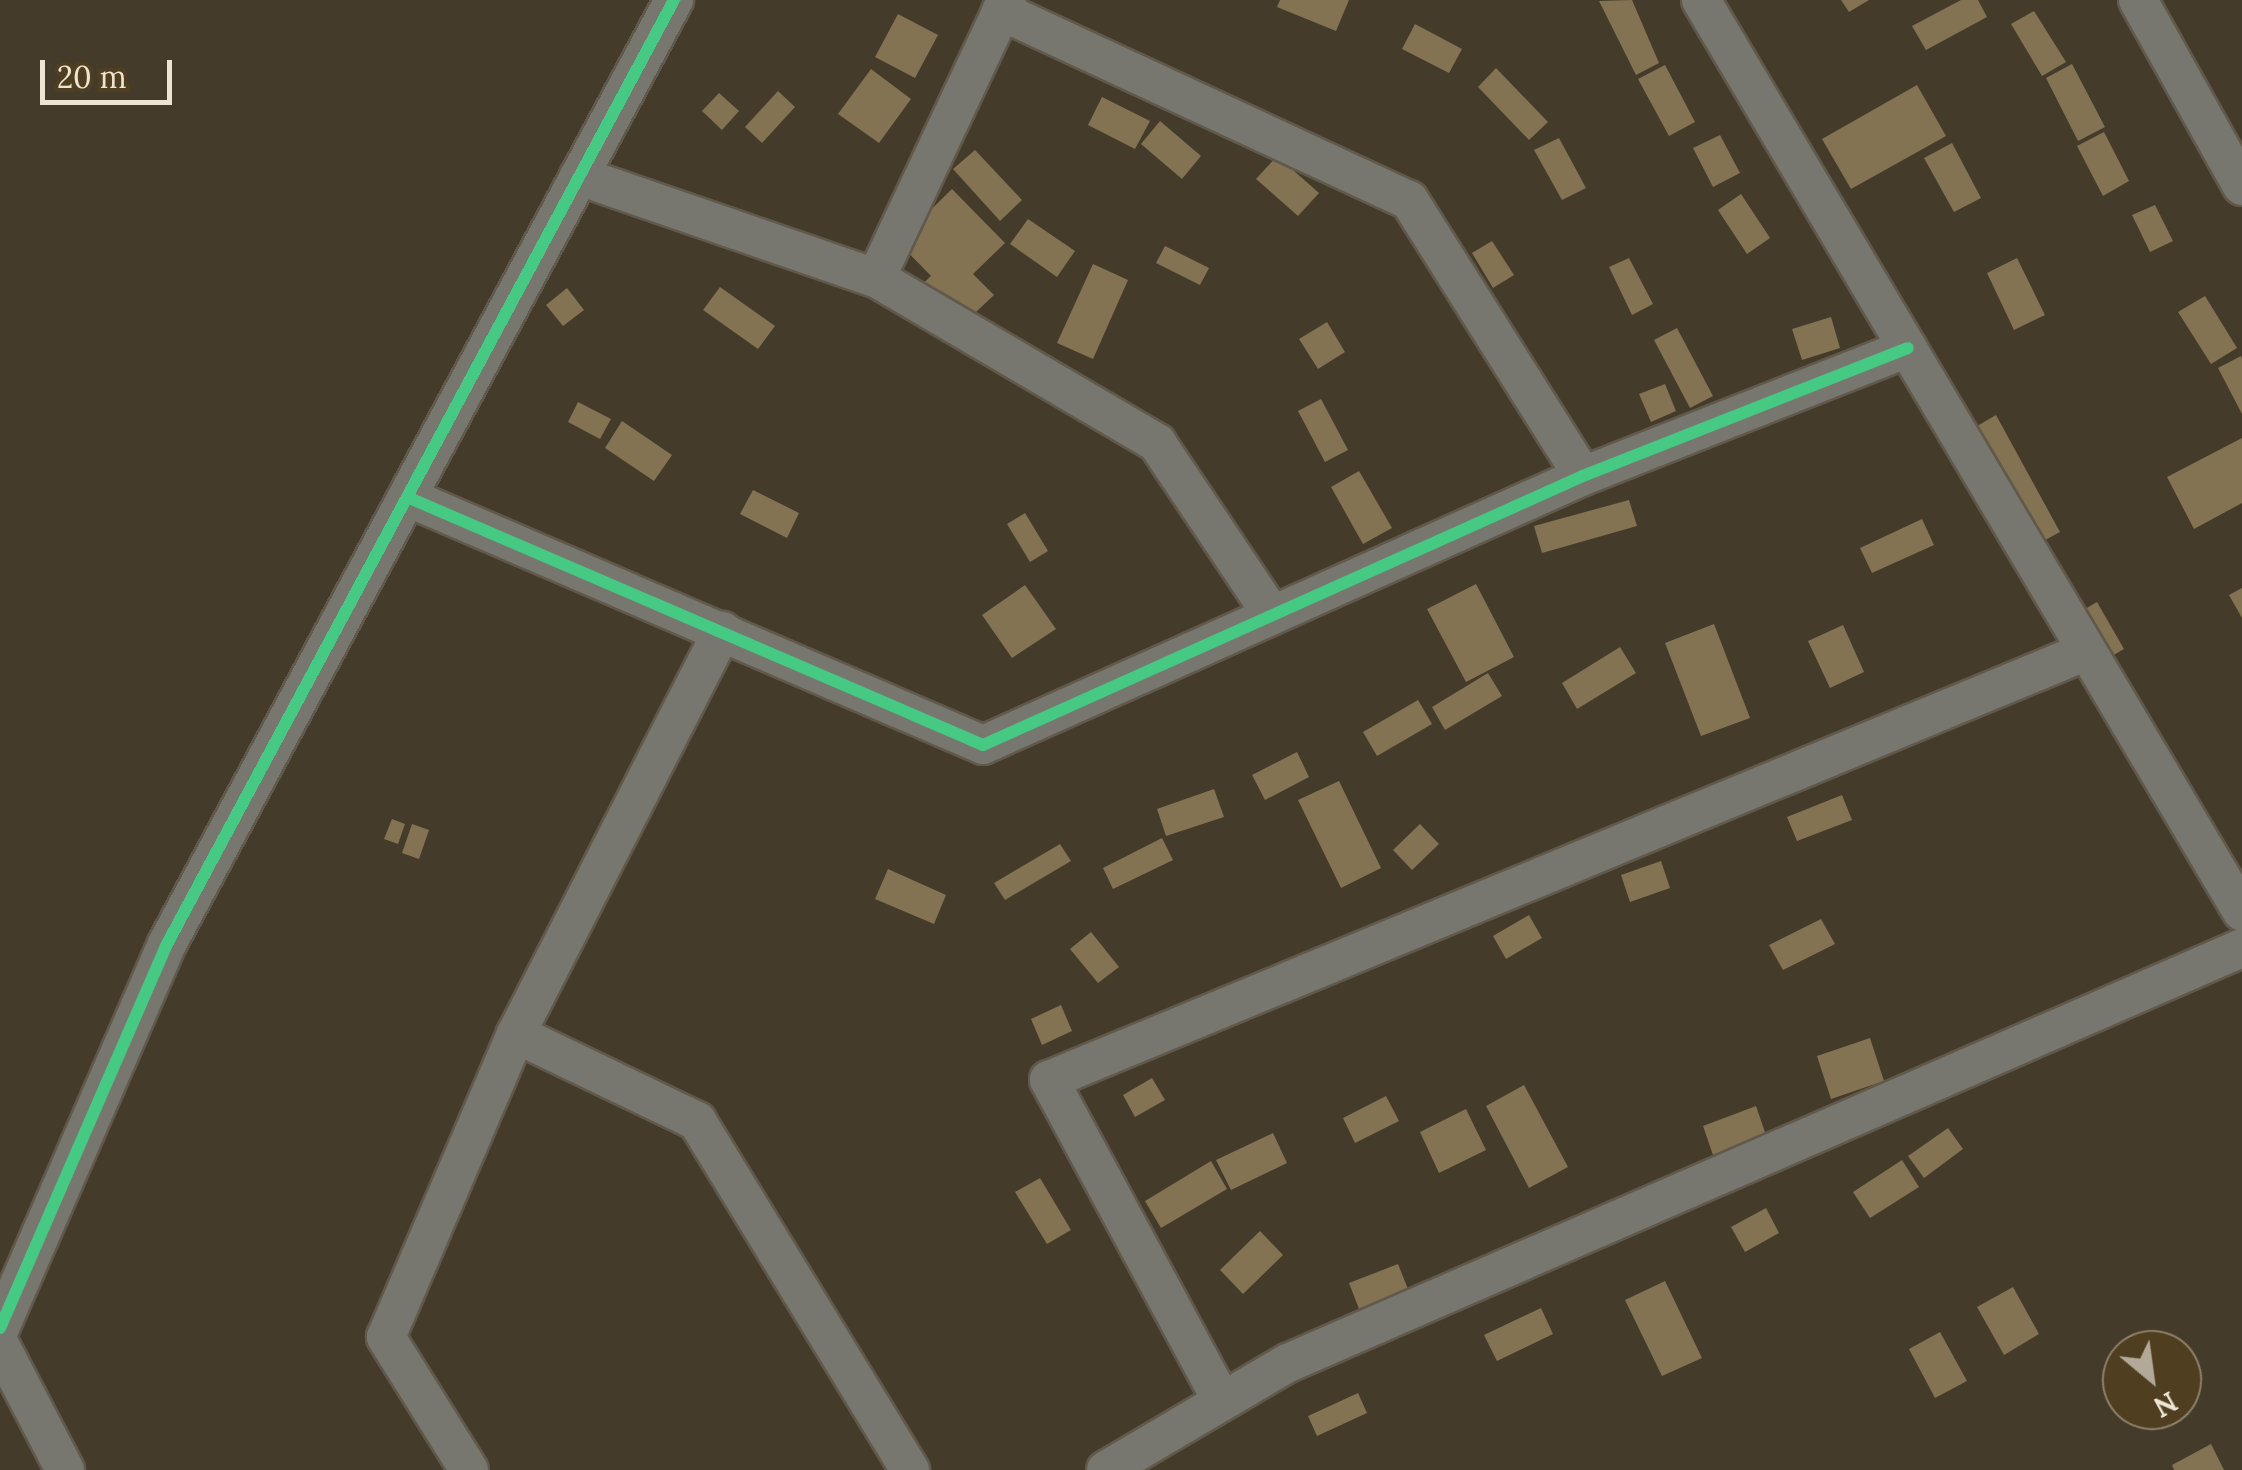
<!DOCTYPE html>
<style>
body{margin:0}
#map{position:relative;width:2242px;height:1470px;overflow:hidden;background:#443b2a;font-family:Lora,serif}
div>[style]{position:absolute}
.building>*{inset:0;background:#837352}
.roads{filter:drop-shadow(2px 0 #61594b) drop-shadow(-2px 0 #61594b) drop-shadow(0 2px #61594b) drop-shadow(0 -2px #61594b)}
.street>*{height:38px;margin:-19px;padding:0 19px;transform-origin:19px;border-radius:19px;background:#777770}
.cycleway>*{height:12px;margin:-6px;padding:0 6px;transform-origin:6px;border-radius:6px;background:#46c982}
span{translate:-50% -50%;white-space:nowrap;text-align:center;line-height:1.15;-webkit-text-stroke:10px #4f3e20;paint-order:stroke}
.north{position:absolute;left:2102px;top:1330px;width:100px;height:100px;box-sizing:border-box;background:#4f3e20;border:2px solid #8f8068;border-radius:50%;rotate:151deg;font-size:28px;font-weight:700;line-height:40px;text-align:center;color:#eee4d3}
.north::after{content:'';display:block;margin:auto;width:35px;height:45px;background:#b2a998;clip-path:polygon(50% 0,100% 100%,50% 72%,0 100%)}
.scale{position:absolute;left:40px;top:60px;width:132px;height:45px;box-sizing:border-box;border:5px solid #eee4d3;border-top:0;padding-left:12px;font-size:30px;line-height:35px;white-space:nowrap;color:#eee4d3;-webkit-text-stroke:8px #4f3e20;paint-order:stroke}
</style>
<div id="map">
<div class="building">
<div style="clip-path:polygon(1280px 0,1349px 0,1336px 31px,1277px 7px)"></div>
<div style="clip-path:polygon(1632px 0,1659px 63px,1636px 75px,1599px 1px)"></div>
<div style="clip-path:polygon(1841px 0,1869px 0,1849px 12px)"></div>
<div style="clip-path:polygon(1961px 0,1978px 0,1987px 17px,1926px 50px,1912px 26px)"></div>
<div style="clip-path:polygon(2034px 11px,2066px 62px,2042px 76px,2011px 24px)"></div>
<div style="clip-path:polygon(898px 14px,938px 35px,915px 78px,875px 57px)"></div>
<div style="clip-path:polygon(1415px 24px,1462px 49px,1449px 73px,1402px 49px)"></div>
<div style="clip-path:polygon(2072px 64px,2105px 127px,2078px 141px,2046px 78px)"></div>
<div style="clip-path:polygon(1665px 65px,1695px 122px,1669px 136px,1638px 79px)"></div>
<div style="clip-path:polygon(1496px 68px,1548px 122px,1529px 140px,1478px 87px)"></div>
<div style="clip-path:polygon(871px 69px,911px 99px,879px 143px,838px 114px)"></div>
<div style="clip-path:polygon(1917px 85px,1946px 136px,1851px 189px,1822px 139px)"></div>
<div style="clip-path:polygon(778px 91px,795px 107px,762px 143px,745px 127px)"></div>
<div style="clip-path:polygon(719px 93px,739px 111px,722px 130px,702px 111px)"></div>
<div style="clip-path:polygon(1102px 97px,1150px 121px,1135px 149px,1088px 125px)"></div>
<div style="clip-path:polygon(1160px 121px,1201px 156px,1182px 179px,1141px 144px)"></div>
<div style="clip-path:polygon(2104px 132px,2129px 181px,2103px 196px,2077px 146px)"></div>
<div style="clip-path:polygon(1720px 135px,1740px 173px,1713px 187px,1693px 148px)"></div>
<div style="clip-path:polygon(1559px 138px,1586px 188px,1562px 200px,1534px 150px)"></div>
<div style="clip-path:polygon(1952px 143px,1981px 198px,1954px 212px,1924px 158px)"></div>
<div style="clip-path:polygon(975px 150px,1022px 200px,1000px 221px,953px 169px)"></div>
<div style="clip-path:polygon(1277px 156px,1319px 193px,1298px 216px,1256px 179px)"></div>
<div style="clip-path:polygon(952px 189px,1005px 243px,973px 274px,994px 295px,957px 330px,917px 289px,931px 276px,898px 242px)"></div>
<div style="clip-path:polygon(1741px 194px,1770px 238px,1747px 254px,1718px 210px)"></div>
<div style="clip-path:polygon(2155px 205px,2173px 241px,2150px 252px,2132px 215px)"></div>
<div style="clip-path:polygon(1028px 219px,1075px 251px,1057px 277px,1010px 244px)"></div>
<div style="clip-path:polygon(1492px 241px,1514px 275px,1493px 288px,1472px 253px)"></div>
<div style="clip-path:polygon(1165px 246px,1209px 268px,1200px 285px,1156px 263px)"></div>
<div style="clip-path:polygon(1629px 258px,1653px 304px,1632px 315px,1609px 267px)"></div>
<div style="clip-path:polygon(2017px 258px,2045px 315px,2014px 330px,1987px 273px)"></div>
<div style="clip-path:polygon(1093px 264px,1128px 280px,1093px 359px,1057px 343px)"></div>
<div style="clip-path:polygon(720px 287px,775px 326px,758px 349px,703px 310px)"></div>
<div style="clip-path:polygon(567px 288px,584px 310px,563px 326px,546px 305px)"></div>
<div style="clip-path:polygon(2205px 296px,2237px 348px,2211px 364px,2178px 312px)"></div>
<div style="clip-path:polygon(1831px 317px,1840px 348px,1802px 360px,1792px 329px)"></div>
<div style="clip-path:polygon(1327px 322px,1345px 352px,1318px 369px,1299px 339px)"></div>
<div style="clip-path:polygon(1677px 328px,1713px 396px,1690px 408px,1654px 340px)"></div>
<div style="clip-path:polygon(2241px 356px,2242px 359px,2242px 414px,2218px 368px)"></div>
<div style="clip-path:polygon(1665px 384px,1676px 411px,1651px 422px,1639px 394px)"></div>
<div style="clip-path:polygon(1321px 399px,1348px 450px,1325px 462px,1298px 411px)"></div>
<div style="clip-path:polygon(578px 402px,611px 419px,600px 439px,568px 422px)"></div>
<div style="clip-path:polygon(1996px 415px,2060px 532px,2034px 546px,1972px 429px)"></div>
<div style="clip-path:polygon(622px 421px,672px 455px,654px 481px,605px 448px)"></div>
<div style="clip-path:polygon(2242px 438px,2242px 503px,2194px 529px,2167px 477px)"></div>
<div style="clip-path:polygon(1359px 471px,1392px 528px,1363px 544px,1331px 487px)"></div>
<div style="clip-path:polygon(753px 490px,799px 513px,787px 538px,740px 514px)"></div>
<div style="clip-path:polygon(1629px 500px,1637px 526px,1542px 553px,1534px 526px)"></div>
<div style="clip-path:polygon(1025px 513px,1048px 551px,1030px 562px,1007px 524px)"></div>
<div style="clip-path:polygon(1922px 519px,1934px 545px,1872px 573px,1860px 548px)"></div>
<div style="clip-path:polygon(1476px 584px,1514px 657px,1466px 682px,1427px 609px)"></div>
<div style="clip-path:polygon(1025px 585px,1056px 629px,1012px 658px,982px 615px)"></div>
<div style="clip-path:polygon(2242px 588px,2242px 618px,2229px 595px)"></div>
<div style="clip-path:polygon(2097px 602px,2124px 649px,2100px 663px,2073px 616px)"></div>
<div style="clip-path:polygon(1714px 624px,1750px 718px,1701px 736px,1665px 643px)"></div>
<div style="clip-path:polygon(1843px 625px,1864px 672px,1830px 688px,1808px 641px)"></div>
<div style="clip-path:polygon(1620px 647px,1636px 673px,1577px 709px,1562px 683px)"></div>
<div style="clip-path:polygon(1488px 673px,1502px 696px,1445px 730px,1432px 707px)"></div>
<div style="clip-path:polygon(1418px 700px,1432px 724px,1377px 756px,1363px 732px)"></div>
<div style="clip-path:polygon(1297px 752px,1309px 777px,1265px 800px,1252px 775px)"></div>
<div style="clip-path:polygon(1339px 781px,1381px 868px,1341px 888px,1298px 800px)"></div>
<div style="clip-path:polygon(1214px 789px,1224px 817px,1166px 836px,1157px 809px)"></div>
<div style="clip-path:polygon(1842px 795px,1852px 820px,1797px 841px,1787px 817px)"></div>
<div style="clip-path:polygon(392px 819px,405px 824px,398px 844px,384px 839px)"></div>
<div style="clip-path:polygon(412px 824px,429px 830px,419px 859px,402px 853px)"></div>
<div style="clip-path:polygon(1420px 824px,1439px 844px,1412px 870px,1393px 850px)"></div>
<div style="clip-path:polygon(1162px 838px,1173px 860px,1113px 889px,1103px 868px)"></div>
<div style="clip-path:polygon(1060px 844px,1071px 861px,1005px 900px,994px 883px)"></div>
<div style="clip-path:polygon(1661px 861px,1670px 888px,1630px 902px,1621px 875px)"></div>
<div style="clip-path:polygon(888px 869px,946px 895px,934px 924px,875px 899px)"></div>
<div style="clip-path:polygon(1529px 915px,1542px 938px,1506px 959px,1493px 936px)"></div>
<div style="clip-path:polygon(1821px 919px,1835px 944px,1783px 970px,1769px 945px)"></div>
<div style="clip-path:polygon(1091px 932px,1119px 967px,1098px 983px,1070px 949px)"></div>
<div style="clip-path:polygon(1061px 1005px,1072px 1031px,1042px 1045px,1031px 1019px)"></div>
<div style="clip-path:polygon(1870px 1038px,1884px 1081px,1831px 1099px,1817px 1056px)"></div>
<div style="clip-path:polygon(1152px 1078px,1165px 1100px,1135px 1117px,1123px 1095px)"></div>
<div style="clip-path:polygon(1524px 1085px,1568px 1167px,1529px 1188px,1486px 1106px)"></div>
<div style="clip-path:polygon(1386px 1096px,1399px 1121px,1355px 1143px,1343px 1118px)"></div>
<div style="clip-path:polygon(1756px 1106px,1766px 1135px,1713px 1155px,1703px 1126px)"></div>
<div style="clip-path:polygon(1466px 1109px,1486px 1150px,1439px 1173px,1420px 1132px)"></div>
<div style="clip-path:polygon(1948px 1128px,1963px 1149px,1924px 1178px,1908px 1156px)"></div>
<div style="clip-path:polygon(1273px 1133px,1287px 1163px,1231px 1190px,1216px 1160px)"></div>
<div style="clip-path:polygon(1902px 1160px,1919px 1187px,1870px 1218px,1853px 1192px)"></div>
<div style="clip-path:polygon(1211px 1161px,1227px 1189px,1161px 1228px,1145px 1201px)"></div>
<div style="clip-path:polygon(1040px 1178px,1071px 1230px,1047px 1244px,1015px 1192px)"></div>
<div style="clip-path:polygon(1766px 1208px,1779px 1233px,1745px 1252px,1731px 1227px)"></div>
<div style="clip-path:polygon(1260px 1231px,1283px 1255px,1243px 1294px,1220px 1270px)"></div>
<div style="clip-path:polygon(1398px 1264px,1408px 1289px,1359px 1309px,1349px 1283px)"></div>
<div style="clip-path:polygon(1665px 1281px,1702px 1358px,1662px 1376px,1625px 1300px)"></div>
<div style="clip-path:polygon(2013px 1287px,2039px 1334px,2004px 1355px,1977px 1307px)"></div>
<div style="clip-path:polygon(1541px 1308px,1553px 1334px,1497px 1361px,1484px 1335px)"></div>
<div style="clip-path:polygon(1940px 1332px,1967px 1381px,1935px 1398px,1909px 1349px)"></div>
<div style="clip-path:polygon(1358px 1393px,1367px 1413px,1317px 1436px,1308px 1416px)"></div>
<div style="clip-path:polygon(2211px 1444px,2224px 1470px,2174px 1470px,2172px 1465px)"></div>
</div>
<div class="roads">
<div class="street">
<div style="left:1701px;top:0;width:1060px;rotate:59.32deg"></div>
<div style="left:2138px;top:0;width:213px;rotate:60.8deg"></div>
<div style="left:1001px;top:11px;width:450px;rotate:24.9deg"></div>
<div style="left:1409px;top:200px;width:326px;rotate:57.8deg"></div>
<div style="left:579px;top:176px;width:314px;rotate:19deg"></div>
<div style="left:876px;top:278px;width:326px;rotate:30.4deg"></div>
<div style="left:1157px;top:443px;width:207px;rotate:56.2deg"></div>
<div style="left:876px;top:278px;width:307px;rotate:-64.8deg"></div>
<div style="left:407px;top:497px;width:627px;rotate:23.29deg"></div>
<div style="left:983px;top:745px;width:658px;rotate:-24.15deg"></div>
<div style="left:1583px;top:476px;width:349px;rotate:-21.5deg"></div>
<div style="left:516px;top:1034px;width:201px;rotate:25.7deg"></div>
<div style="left:697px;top:1121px;width:409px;rotate:58.6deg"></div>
<div style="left:0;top:1328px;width:419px;rotate:-66.5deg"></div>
<div style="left:167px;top:944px;width:1072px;rotate:-61.76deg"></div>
<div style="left:0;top:1345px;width:141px;rotate:62.5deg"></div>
<div style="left:1222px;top:1401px;width:365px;rotate:-118.3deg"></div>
<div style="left:1049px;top:1080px;width:1123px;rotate:-22.46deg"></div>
<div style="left:469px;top:1470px;width:157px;rotate:-122deg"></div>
<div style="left:386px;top:1337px;width:330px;rotate:-66.8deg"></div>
<div style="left:516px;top:1034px;width:453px;rotate:-62.9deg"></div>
<div style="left:1106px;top:1470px;width:211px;rotate:-30.5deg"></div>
<div style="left:1288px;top:1363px;width:1040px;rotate:-23.51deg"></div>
</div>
</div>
<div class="cycleway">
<div style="left:407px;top:497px;width:627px;rotate:23.29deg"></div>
<div style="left:983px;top:745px;width:658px;rotate:-24.15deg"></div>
<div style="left:1583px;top:476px;width:349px;rotate:-21.5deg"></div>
<div style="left:0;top:1328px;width:419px;rotate:-66.5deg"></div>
<div style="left:167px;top:944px;width:1072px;rotate:-61.76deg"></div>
</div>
<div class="north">N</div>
<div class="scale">20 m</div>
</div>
